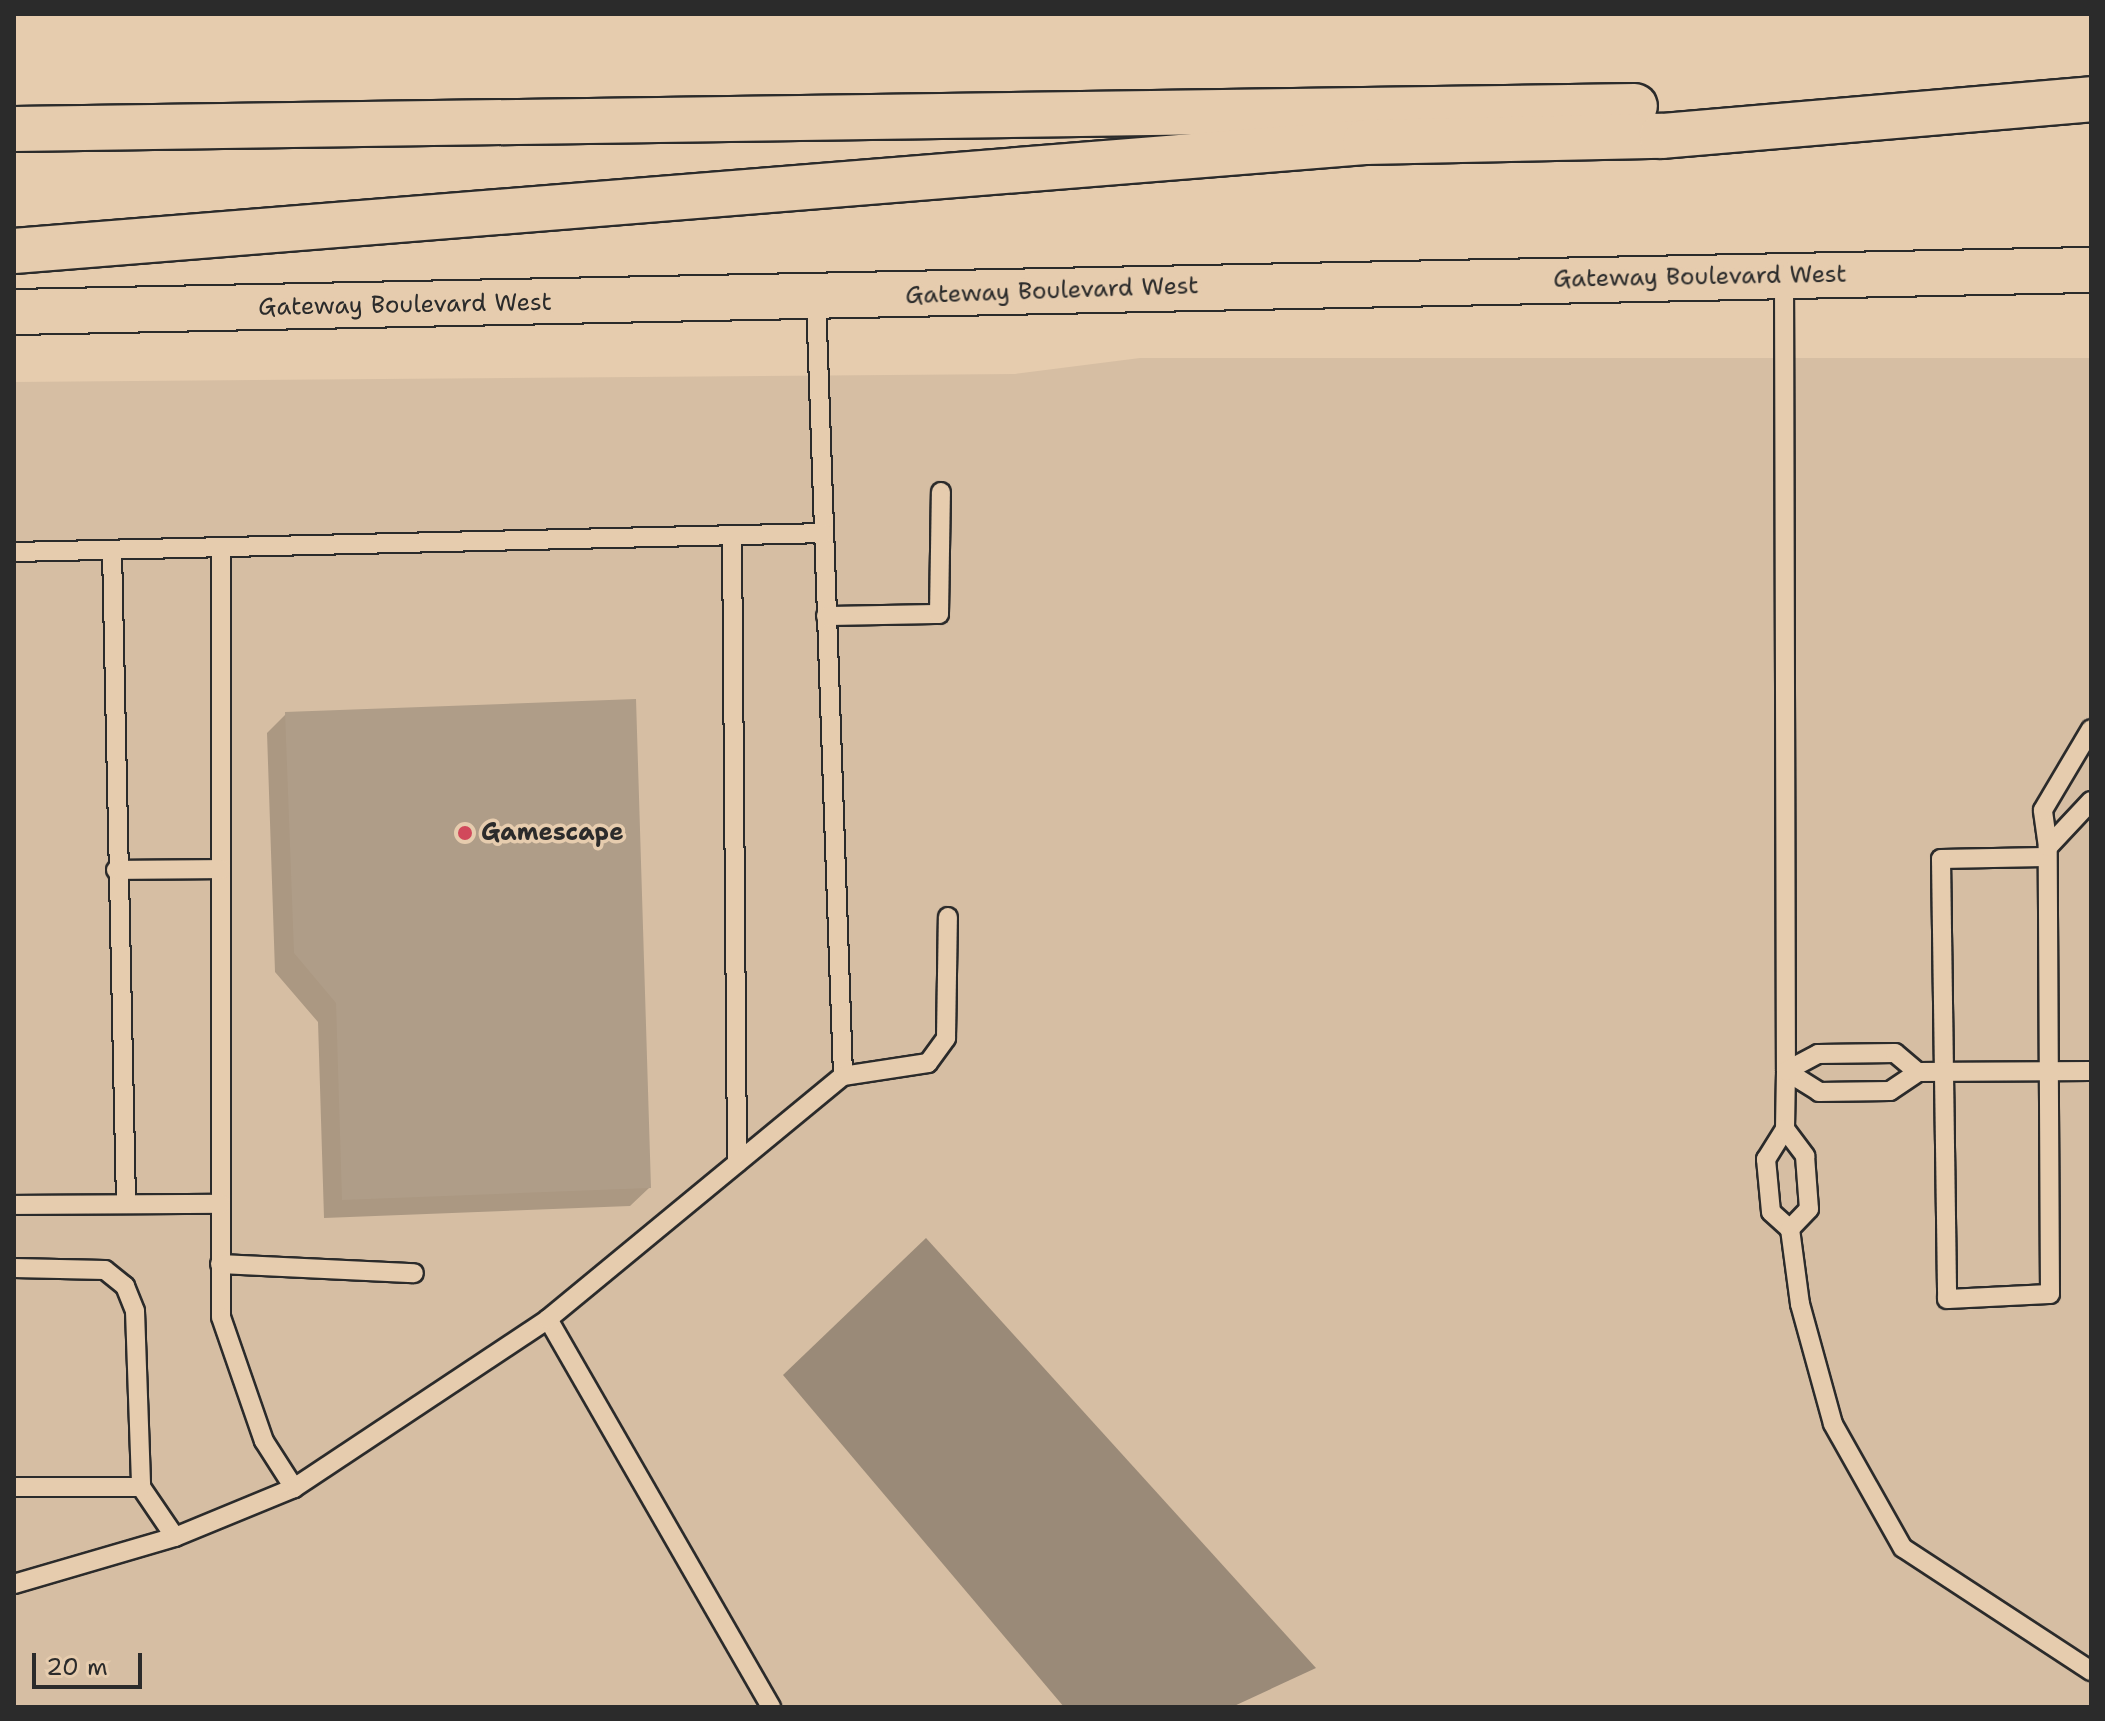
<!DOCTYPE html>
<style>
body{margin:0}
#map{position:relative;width:2105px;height:1721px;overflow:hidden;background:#e6ccae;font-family:"Shantell Sans",sans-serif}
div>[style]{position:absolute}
.built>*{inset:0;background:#d6bea3}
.water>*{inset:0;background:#9a8a78}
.shadow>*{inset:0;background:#0003}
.building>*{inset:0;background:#af9d88}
.roads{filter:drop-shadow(2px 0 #2b2b2b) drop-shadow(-2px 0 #2b2b2b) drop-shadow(0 2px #2b2b2b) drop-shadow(0 -2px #2b2b2b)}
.lane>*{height:18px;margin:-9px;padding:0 9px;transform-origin:9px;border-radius:9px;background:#e6ccae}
.secondary>*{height:44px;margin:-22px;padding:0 22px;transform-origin:22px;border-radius:22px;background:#e6ccae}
.highway>*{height:44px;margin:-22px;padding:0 22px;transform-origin:22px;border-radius:22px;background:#e6ccae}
.dots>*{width:22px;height:22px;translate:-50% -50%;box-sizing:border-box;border:4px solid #e6ccae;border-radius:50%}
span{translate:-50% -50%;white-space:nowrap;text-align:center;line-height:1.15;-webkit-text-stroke:7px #e6ccae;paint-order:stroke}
.street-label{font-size:24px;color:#2b2b2b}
.poi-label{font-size:24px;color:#2b2b2b;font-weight:700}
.left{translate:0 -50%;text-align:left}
.frame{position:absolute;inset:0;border:16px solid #2b2b2b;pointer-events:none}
.scale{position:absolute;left:32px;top:1653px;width:110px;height:36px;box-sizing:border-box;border:4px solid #2b2b2b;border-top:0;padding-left:10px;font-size:24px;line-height:28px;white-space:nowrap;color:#2b2b2b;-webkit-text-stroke:6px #e6ccae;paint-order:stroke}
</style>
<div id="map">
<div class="built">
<div style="clip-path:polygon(1140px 358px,2091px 358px,2091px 1707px,14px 1707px,14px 382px,1015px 374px)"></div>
</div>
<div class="water">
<div style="clip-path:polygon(926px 1238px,1316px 1668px,1232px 1707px,1064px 1707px,783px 1375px)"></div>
</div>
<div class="shadow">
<div style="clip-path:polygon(286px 714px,649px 1188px,630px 1206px,324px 1218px,318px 1022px,275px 972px,267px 733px)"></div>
</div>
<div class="building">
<div style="clip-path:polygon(636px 699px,651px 1188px,342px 1200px,336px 1003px,294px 953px,285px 712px)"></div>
</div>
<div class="roads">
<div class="lane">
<div style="left:1784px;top:277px;width:794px;rotate:89.86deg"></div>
<div style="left:1786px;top:1071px;width:58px;rotate:91deg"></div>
<div style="left:1785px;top:1129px;width:36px;rotate:122deg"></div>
<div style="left:1766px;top:1159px;width:53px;rotate:84.6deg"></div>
<div style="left:1771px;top:1212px;width:25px;rotate:42deg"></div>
<div style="left:1790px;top:1229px;width:76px;rotate:82.4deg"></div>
<div style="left:1800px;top:1304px;width:124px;rotate:74.6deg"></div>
<div style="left:1833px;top:1424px;width:142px;rotate:60.6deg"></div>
<div style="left:1903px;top:1548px;width:225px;rotate:33.2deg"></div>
<div style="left:816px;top:298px;width:778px;rotate:88.01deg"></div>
<div style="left:732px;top:535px;width:628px;rotate:89.54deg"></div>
<div style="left:221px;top:547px;width:770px;rotate:90deg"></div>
<div style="left:221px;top:1317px;width:131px;rotate:70.9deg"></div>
<div style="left:264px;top:1441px;width:56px;rotate:57.4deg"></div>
<div style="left:112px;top:550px;width:654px;rotate:88.77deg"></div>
<div style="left:14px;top:552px;width:810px;rotate:-1.34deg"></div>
<div style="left:826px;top:616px;width:113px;rotate:-1deg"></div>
<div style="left:939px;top:614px;width:122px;rotate:-89.1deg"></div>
<div style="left:2048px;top:847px;width:63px;rotate:-46.9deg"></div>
<div style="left:2045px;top:857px;width:104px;rotate:178.9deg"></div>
<div style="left:1941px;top:859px;width:440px;rotate:89.2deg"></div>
<div style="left:1947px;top:1299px;width:103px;rotate:-2.8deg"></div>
<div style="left:2050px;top:1294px;width:447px;rotate:-90.3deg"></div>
<div style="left:2048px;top:847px;width:37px;rotate:-98deg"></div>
<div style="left:2043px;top:810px;width:94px;rotate:-59.3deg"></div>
<div style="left:116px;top:870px;width:105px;rotate:-0.5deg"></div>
<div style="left:1786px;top:1071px;width:39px;rotate:32deg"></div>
<div style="left:1819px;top:1092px;width:71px;rotate:-0.8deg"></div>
<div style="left:1890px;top:1091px;width:34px;rotate:-34deg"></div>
<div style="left:1918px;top:1072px;width:173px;rotate:-0.3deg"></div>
<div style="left:1786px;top:1071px;width:36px;rotate:-28deg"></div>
<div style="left:1818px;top:1054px;width:77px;rotate:-0.7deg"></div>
<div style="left:1895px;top:1053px;width:30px;rotate:40deg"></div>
<div style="left:1785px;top:1129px;width:34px;rotate:53deg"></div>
<div style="left:1805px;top:1156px;width:53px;rotate:85.7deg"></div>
<div style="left:1809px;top:1209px;width:28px;rotate:134deg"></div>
<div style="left:14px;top:1205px;width:207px;rotate:-0.3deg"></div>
<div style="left:220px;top:1264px;width:194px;rotate:2.7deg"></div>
<div style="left:14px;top:1268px;width:91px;rotate:1.3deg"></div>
<div style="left:105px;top:1270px;width:26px;rotate:39deg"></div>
<div style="left:125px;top:1286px;width:27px;rotate:68deg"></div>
<div style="left:135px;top:1311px;width:176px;rotate:88deg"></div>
<div style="left:141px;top:1487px;width:60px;rotate:55.8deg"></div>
<div style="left:548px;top:1319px;width:448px;rotate:60.1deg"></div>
<div style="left:14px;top:1487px;width:127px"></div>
<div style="left:14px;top:1584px;width:168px;rotate:-16.3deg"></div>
<div style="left:175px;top:1537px;width:129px;rotate:-22.4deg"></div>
<div style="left:294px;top:1488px;width:305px;rotate:-33.6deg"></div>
<div style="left:548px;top:1319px;width:382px;rotate:-39.5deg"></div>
<div style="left:843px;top:1076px;width:86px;rotate:-8.7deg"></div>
<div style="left:928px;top:1063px;width:31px;rotate:-54deg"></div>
<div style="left:946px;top:1038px;width:121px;rotate:-89.1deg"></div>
</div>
<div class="secondary">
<div style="left:14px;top:312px;width:2077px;rotate:-1.16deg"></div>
</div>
<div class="highway">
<div style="left:14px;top:129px;width:1621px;rotate:-0.81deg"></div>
<div style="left:14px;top:251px;width:1355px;rotate:-4.61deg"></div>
<div style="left:1365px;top:142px;width:297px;rotate:-1.2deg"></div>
<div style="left:1662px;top:136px;width:431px;rotate:-4.9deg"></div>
</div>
</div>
<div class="dots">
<div style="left:465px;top:833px;background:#d1495b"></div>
</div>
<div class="street-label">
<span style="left:1700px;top:277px;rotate:-1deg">Gateway Boulevard West</span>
<span style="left:1052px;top:291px;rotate:-2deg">Gateway Boulevard West</span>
<span style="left:405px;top:305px;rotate:-1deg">Gateway Boulevard West</span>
</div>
<div class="poi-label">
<span class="left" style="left:481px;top:833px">Gamescape</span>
</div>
<div class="frame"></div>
<div class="scale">20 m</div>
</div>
